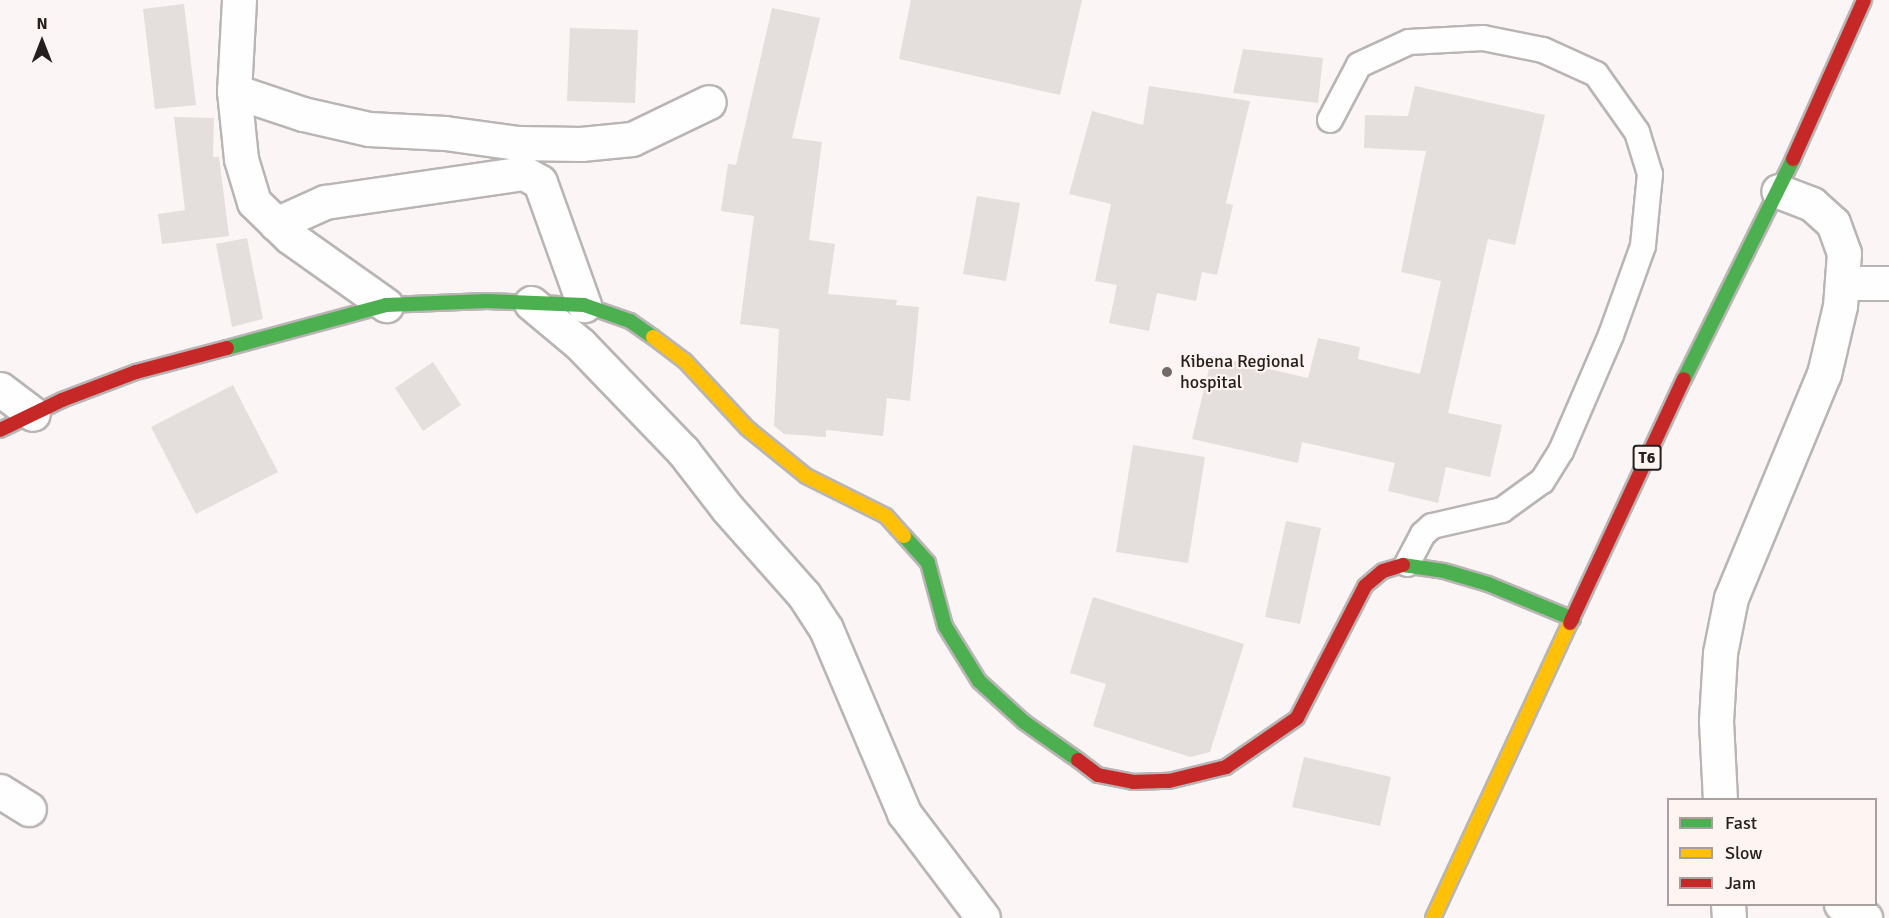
<!DOCTYPE html>
<style>
body{margin:0}
#map{position:relative;width:1889px;height:918px;overflow:hidden;background:#fbf6f5;font-family:Signika,sans-serif}
div>[style]{position:absolute}
.building>*{inset:0;background:#e4dedc}
.roads{filter:drop-shadow(2px 0 #b9b5b4) drop-shadow(-2px 0 #b9b5b4) drop-shadow(0 2px #b9b5b4) drop-shadow(0 -2px #b9b5b4)}
.lane>*{height:24px;margin:-12px;padding:0 12px;transform-origin:12px;border-radius:12px;background:#fefefe}
.street>*{height:33px;margin:-16.5px;padding:0 16.5px;transform-origin:16.5px;border-radius:16.5px;background:#fefefe}
.fast>*{height:14px;margin:-7px;padding:0 7px;transform-origin:7px;border-radius:7px;background:#4caf50}
.slow>*{height:14px;margin:-7px;padding:0 7px;transform-origin:7px;border-radius:7px;background:#ffc107}
.jam>*{height:14px;margin:-7px;padding:0 7px;transform-origin:7px;border-radius:7px;background:#c62828}
.dots>*{width:16px;height:16px;translate:-50% -50%;box-sizing:border-box;border:3px solid #fef5f2;border-radius:50%}
span{translate:-50% -50%;white-space:nowrap;text-align:center;line-height:1.15;-webkit-text-stroke:4.5px #fef5f2;paint-order:stroke}
.shield-label span{padding:2px 4px;background:#fef5f2;border:2px solid;border-radius:4px;-webkit-text-stroke-width:0}
.shield-label{font-size:16px;color:#24201f;font-weight:700}
.poi-label{font-size:18px;color:#24201f}
.left{translate:0 -50%;text-align:left}
.legend{position:absolute;left:1667px;top:798px;width:210px;height:108px;box-sizing:border-box;background:#fef5f2;border:2px solid #a7a09e;margin:0;padding:8px 10px;list-style:none;font-size:18px;color:#24201f}
.legend li{display:flex;align-items:center;gap:12px;height:30px}
.legend b{width:30px;border:2px solid #a7a09e}
.north{position:absolute;left:12px;top:12px;width:60px;height:60px;-webkit-text-stroke:4px #fef5f2;paint-order:stroke;rotate:0deg;font-size:16px;font-weight:700;line-height:24px;text-align:center;color:#24201f}
.north::after{content:'';display:block;margin:auto;width:21px;height:27px;background:#24201f;clip-path:polygon(50% 0,100% 100%,50% 72%,0 100%)}
</style>
<div id="map">
<div class="building">
<div style="clip-path:polygon(911px 0,1082px 0,1060px 95px,899px 59px)"></div>
<div style="clip-path:polygon(184px 4px,196px 105px,155px 109px,143px 9px)"></div>
<div style="clip-path:polygon(772px 8px,820px 18px,792px 138px,822px 142px,809px 240px,835px 244px,828px 294px,897px 300px,896px 305px,919px 307px,910px 401px,887px 398px,883px 436px,826px 430px,826px 437px,784px 434px,774px 426px,779px 329px,740px 324px,754px 216px,721px 211px,728px 164px,736px 165px)"></div>
<div style="clip-path:polygon(570px 28px,638px 30px,635px 103px,567px 101px)"></div>
<div style="clip-path:polygon(1243px 49px,1323px 58px,1318px 103px,1233px 93px)"></div>
<div style="clip-path:polygon(1149px 86px,1250px 101px,1226px 203px,1233px 205px,1217px 275px,1202px 272px,1196px 301px,1157px 293px,1149px 331px,1109px 323px,1117px 285px,1095px 281px,1111px 204px,1069px 194px,1092px 111px,1143px 125px)"></div>
<div style="clip-path:polygon(1415px 86px,1545px 115px,1515px 245px,1488px 239px,1448px 413px,1502px 425px,1490px 477px,1446px 467px,1438px 503px,1388px 491px,1395px 463px,1302px 442px,1298px 463px,1192px 439px,1212px 356px,1308px 378px,1318px 338px,1360px 347px,1358px 359px,1420px 374px,1441px 281px,1401px 272px,1426px 151px,1364px 148px,1365px 115px,1408px 116px)"></div>
<div style="clip-path:polygon(174px 117px,214px 118px,213px 157px,219px 157px,229px 236px,162px 244px,158px 214px,185px 210px)"></div>
<div style="clip-path:polygon(977px 196px,1020px 203px,1006px 281px,963px 274px)"></div>
<div style="clip-path:polygon(247px 238px,263px 319px,232px 327px,216px 244px)"></div>
<div style="clip-path:polygon(433px 362px,461px 405px,423px 431px,395px 388px)"></div>
<div style="clip-path:polygon(233px 385px,278px 472px,196px 514px,151px 427px)"></div>
<div style="clip-path:polygon(1133px 445px,1205px 457px,1188px 563px,1116px 552px)"></div>
<div style="clip-path:polygon(1286px 521px,1321px 528px,1300px 624px,1265px 617px)"></div>
<div style="clip-path:polygon(1093px 597px,1244px 644px,1210px 752px,1190px 757px,1093px 726px,1106px 684px,1070px 673px)"></div>
<div style="clip-path:polygon(1304px 757px,1391px 777px,1380px 826px,1292px 807px)"></div>
</div>
<div class="roads">
<div class="lane">
<div style="left:1330px;top:120px;width:62px;rotate:-62.2deg"></div>
<div style="left:1359px;top:65px;width:55px;rotate:-24.7deg"></div>
<div style="left:1409px;top:42px;width:74px;rotate:-3.1deg"></div>
<div style="left:1483px;top:38px;width:61px;rotate:11.3deg"></div>
<div style="left:1543px;top:50px;width:58px;rotate:24.4deg"></div>
<div style="left:1596px;top:74px;width:71px;rotate:54.7deg"></div>
<div style="left:1637px;top:132px;width:44px;rotate:72.8deg"></div>
<div style="left:1650px;top:174px;width:72px;rotate:95.6deg"></div>
<div style="left:1643px;top:246px;width:95px;rotate:109.8deg"></div>
<div style="left:1611px;top:335px;width:126px;rotate:113.3deg"></div>
<div style="left:1561px;top:451px;width:36px;rotate:122deg"></div>
<div style="left:1542px;top:481px;width:49px;rotate:144.1deg"></div>
<div style="left:1502px;top:510px;width:72px;rotate:167.1deg"></div>
<div style="left:1432px;top:526px;width:12px;rotate:138deg"></div>
<div style="left:1423px;top:534px;width:34px;rotate:118deg"></div>
</div>
<div class="street">
<div style="left:239px;top:0;width:91px;rotate:93.1deg"></div>
<div style="left:234px;top:91px;width:68px;rotate:84.1deg"></div>
<div style="left:241px;top:159px;width:45px;rotate:73.2deg"></div>
<div style="left:254px;top:202px;width:50px;rotate:44.2deg"></div>
<div style="left:290px;top:237px;width:118px;rotate:35.3deg"></div>
<div style="left:234px;top:91px;width:73px;rotate:18.4deg"></div>
<div style="left:303px;top:114px;width:68px;rotate:12.8deg"></div>
<div style="left:369px;top:129px;width:76px;rotate:3deg"></div>
<div style="left:445px;top:133px;width:74px;rotate:7.8deg"></div>
<div style="left:518px;top:143px;width:63px;rotate:0.9deg"></div>
<div style="left:581px;top:144px;width:51px;rotate:-5.6deg"></div>
<div style="left:632px;top:139px;width:85px;rotate:-25.7deg"></div>
<div style="left:276px;top:224px;width:54px;rotate:-24.2deg"></div>
<div style="left:325px;top:202px;width:201px;rotate:-8.3deg"></div>
<div style="left:524px;top:173px;width:18px;rotate:29deg"></div>
<div style="left:540px;top:182px;width:131px;rotate:70.3deg"></div>
<div style="left:1842px;top:283px;width:47px"></div>
<div style="left:531px;top:303px;width:64px;rotate:39.9deg"></div>
<div style="left:580px;top:344px;width:149px;rotate:46.1deg"></div>
<div style="left:683px;top:451px;width:72px;rotate:52.3deg"></div>
<div style="left:727px;top:508px;width:116px;rotate:48.5deg"></div>
<div style="left:804px;top:595px;width:40px;rotate:57.1deg"></div>
<div style="left:826px;top:629px;width:200px;rotate:67deg"></div>
<div style="left:904px;top:813px;width:131px;rotate:53deg"></div>
<div style="left:0;top:389px;width:41px;rotate:37.1deg"></div>
<div style="left:0;top:791px;width:34px;rotate:32deg"></div>
<div style="left:1720px;top:800px;width:79px;rotate:-92.9deg"></div>
<div style="left:1716px;top:721px;width:68px;rotate:-86.6deg"></div>
<div style="left:1720px;top:653px;width:56px;rotate:-78.7deg"></div>
<div style="left:1731px;top:598px;width:243px;rotate:-67.5deg"></div>
<div style="left:1824px;top:374px;width:70px;rotate:-76.8deg"></div>
<div style="left:1840px;top:306px;width:53px;rotate:-85.7deg"></div>
<div style="left:1844px;top:253px;width:32px;rotate:-110deg"></div>
<div style="left:1833px;top:223px;width:28px;rotate:-138deg"></div>
<div style="left:1812px;top:204px;width:36px;rotate:-159deg"></div>
<div style="left:1728px;top:904px;width:14px;rotate:86deg"></div>
<div style="left:1841px;top:904px;width:28px;rotate:30deg"></div>
</div>
<div class="fast">
<div style="left:227px;top:348px;width:165px;rotate:-15.1deg"></div>
<div style="left:386px;top:305px;width:101px;rotate:-2.3deg"></div>
<div style="left:487px;top:301px;width:97px;rotate:2.4deg"></div>
<div style="left:584px;top:305px;width:49px;rotate:19.2deg"></div>
<div style="left:630px;top:321px;width:28px;rotate:35deg"></div>
<div style="left:1684px;top:379px;width:246px;rotate:-63.6deg"></div>
<div style="left:904px;top:536px;width:36px;rotate:48deg"></div>
<div style="left:928px;top:563px;width:65px;rotate:74.9deg"></div>
<div style="left:945px;top:626px;width:65px;rotate:58.3deg"></div>
<div style="left:979px;top:681px;width:61px;rotate:42.3deg"></div>
<div style="left:1024px;top:722px;width:66px;rotate:35.1deg"></div>
<div style="left:1403px;top:565px;width:41px;rotate:8.3deg"></div>
<div style="left:1444px;top:571px;width:46px;rotate:16.5deg"></div>
<div style="left:1488px;top:584px;width:92px;rotate:22.4deg"></div>
</div>
<div class="slow">
<div style="left:653px;top:337px;width:40px;rotate:37deg"></div>
<div style="left:685px;top:361px;width:91px;rotate:47.2deg"></div>
<div style="left:747px;top:428px;width:76px;rotate:39.1deg"></div>
<div style="left:806px;top:476px;width:89px;rotate:26.6deg"></div>
<div style="left:886px;top:516px;width:27px;rotate:48deg"></div>
<div style="left:1433px;top:918px;width:325px;rotate:-65.1deg"></div>
</div>
<div class="jam">
<div style="left:1793px;top:159px;width:174px;rotate:-65.9deg"></div>
<div style="left:0;top:430px;width:69px;rotate:-25.8deg"></div>
<div style="left:62px;top:400px;width:79px;rotate:-20.7deg"></div>
<div style="left:136px;top:372px;width:94px;rotate:-14.8deg"></div>
<div style="left:1570px;top:623px;width:269px;rotate:-65deg"></div>
<div style="left:1078px;top:760px;width:25px;rotate:37deg"></div>
<div style="left:1098px;top:775px;width:36px;rotate:11deg"></div>
<div style="left:1133px;top:782px;width:36px;rotate:-2deg"></div>
<div style="left:1169px;top:781px;width:59px;rotate:-13.8deg"></div>
<div style="left:1226px;top:767px;width:86px;rotate:-34.6deg"></div>
<div style="left:1297px;top:718px;width:148px;rotate:-62.7deg"></div>
<div style="left:1365px;top:586px;width:23px;rotate:-40deg"></div>
<div style="left:1383px;top:571px;width:21px;rotate:-17deg"></div>
</div>
</div>
<div class="dots">
<div style="left:1167px;top:372px;background:#6f6b6a"></div>
</div>
<div class="shield-label">
<span style="left:1647px;top:458px">T6</span>
</div>
<div class="poi-label">
<span class="left" style="left:1180px;top:372px">Kibena Regional<br>hospital</span>
</div>
<ul class="legend">
<li><b style="height:8px;background:#4caf50"></b>Fast</li>
<li><b style="height:8px;background:#ffc107"></b>Slow</li>
<li><b style="height:8px;background:#c62828"></b>Jam</li>
</ul>
<div class="north">N</div>
</div>
